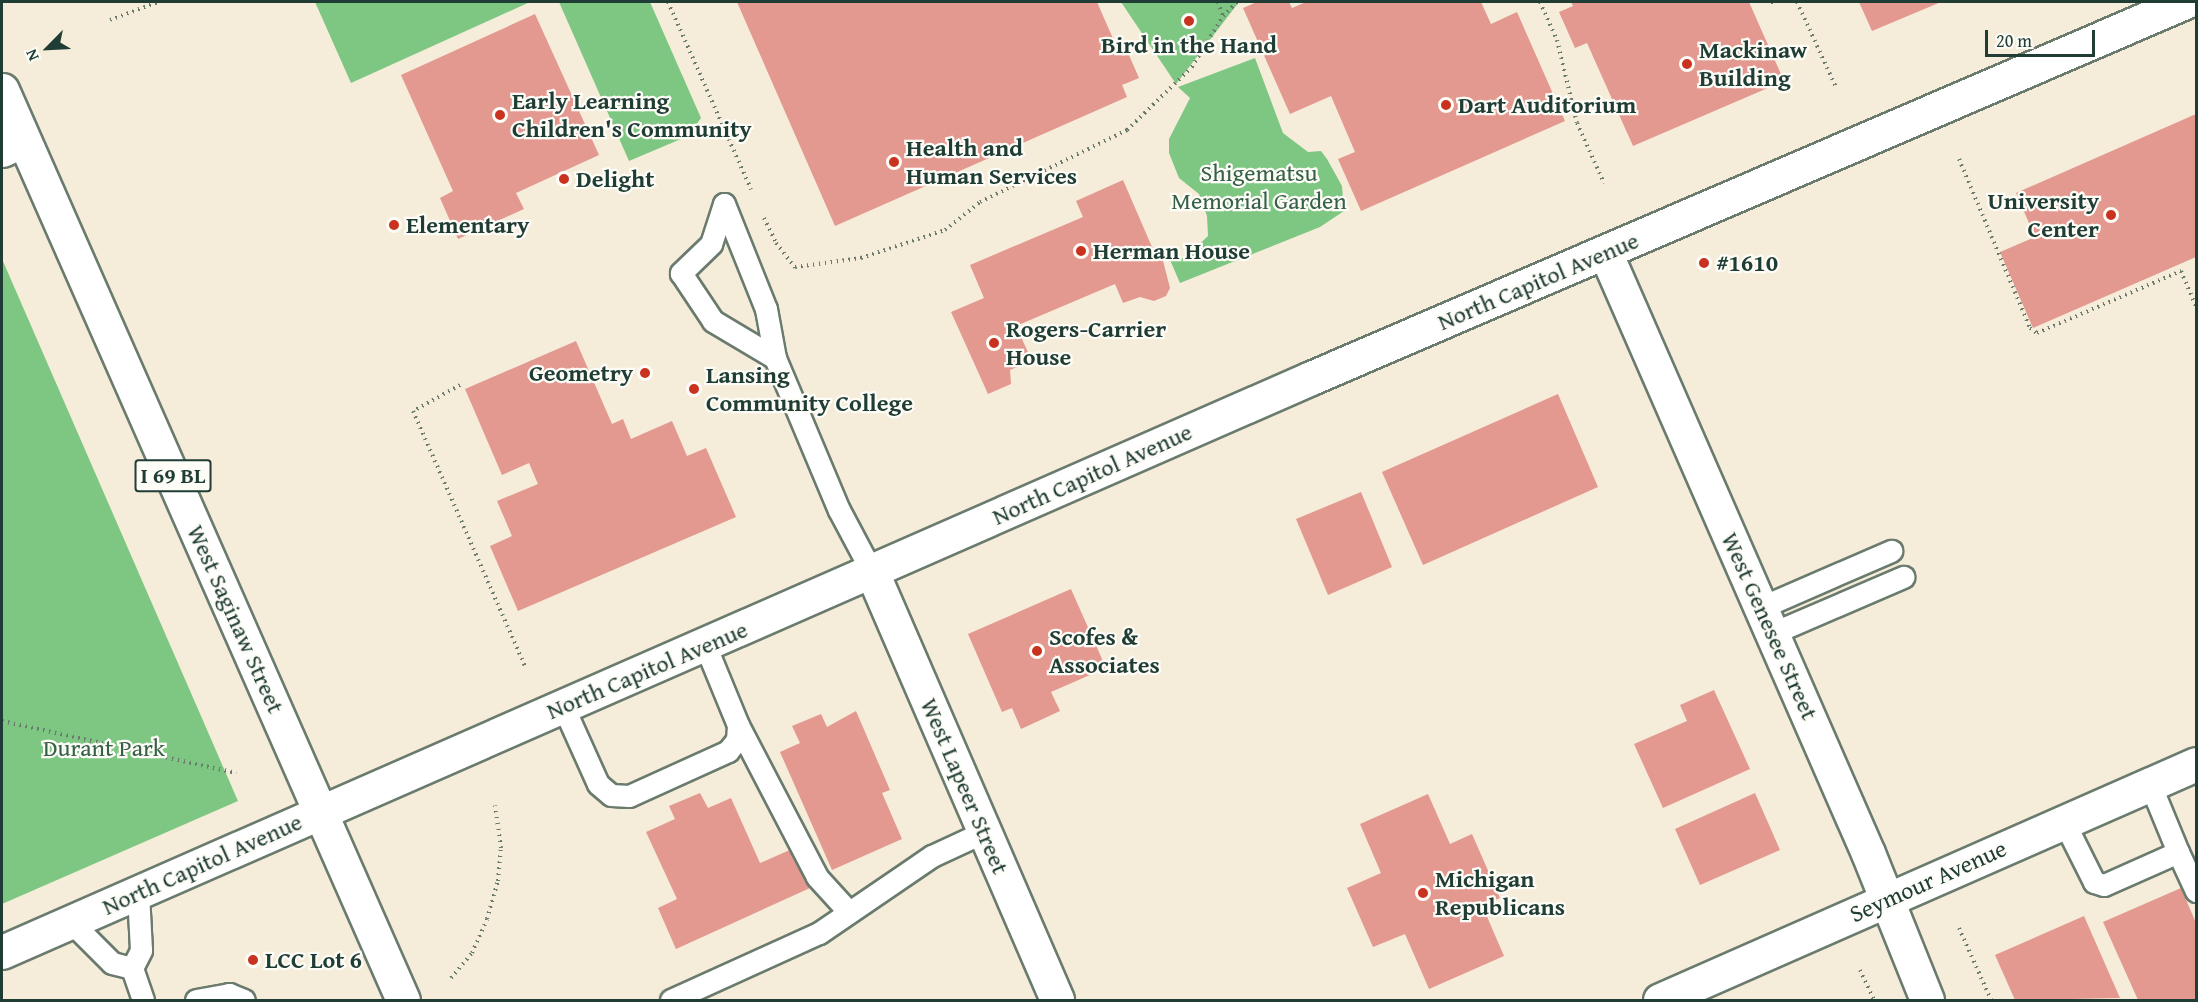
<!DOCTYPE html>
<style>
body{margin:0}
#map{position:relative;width:2198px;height:1002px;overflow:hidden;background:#f5edd9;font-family:"Gentium Book Plus",serif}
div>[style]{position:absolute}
.green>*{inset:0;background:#7ec783}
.building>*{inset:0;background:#e39890}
.path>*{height:4px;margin-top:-2px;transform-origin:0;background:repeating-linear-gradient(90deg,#6a7b6e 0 1.5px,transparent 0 6px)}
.roads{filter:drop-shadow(2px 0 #6a7b6e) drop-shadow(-2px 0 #6a7b6e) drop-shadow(0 2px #6a7b6e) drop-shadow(0 -2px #6a7b6e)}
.service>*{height:21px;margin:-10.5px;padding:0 10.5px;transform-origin:10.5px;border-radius:10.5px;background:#fff}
.minor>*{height:33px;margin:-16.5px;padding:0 16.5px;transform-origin:16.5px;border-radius:16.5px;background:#fff}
.tertiary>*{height:33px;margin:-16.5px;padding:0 16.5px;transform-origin:16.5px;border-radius:16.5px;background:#fff}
.primary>*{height:33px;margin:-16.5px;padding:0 16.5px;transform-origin:16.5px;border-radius:16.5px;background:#fff}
.dots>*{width:16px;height:16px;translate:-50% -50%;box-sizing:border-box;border:3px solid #fdfcf7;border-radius:50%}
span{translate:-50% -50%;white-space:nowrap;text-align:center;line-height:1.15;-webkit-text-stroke:4.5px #fdfcf7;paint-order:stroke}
.shield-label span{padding:2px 4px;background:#fdfcf7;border:2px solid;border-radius:4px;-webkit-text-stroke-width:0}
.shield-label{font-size:22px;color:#1f3d34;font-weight:700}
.poi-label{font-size:24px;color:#1f3d34;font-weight:700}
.left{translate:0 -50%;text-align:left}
.right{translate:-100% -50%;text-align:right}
.park-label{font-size:24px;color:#376048}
.street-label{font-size:24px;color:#1f3d34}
.frame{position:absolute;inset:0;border:3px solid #1f3d34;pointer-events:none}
.north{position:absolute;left:18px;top:18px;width:60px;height:60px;-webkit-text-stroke:4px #fdfcf7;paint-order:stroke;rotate:246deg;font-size:16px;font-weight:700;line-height:24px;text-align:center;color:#1f3d34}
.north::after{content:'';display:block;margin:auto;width:21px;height:27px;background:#1f3d34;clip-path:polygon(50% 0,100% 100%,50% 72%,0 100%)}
.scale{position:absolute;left:1985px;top:30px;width:110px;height:27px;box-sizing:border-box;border:3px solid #1f3d34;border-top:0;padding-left:8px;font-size:18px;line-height:21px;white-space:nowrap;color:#1f3d34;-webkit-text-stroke:4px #fdfcf7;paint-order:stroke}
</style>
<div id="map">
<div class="green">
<div style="clip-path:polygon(315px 2px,530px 2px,351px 83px)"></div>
<div style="clip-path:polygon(559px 2px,650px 2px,701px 118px,688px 136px,629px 161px)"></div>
<div style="clip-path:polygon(1121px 2px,1239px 2px,1176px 84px)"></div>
<div style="clip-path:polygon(1255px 58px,1283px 133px,1308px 152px,1321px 151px,1327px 159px,1342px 186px,1344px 211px,1320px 227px,1180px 283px,1170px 260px,1185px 258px,1208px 236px,1207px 216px,1199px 194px,1179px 178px,1169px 153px,1169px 139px,1190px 98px,1178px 87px)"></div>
<div style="clip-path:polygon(2px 259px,238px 801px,2px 904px)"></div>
</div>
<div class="building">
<div style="clip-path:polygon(737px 2px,1097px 2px,1118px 50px,1125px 46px,1139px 78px,1122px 85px,1127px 97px,835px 226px)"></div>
<div style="clip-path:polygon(1257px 2px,1289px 2px,1292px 8px,1306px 2px,1481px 2px,1491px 24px,1517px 12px,1565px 121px,1361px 211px,1338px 159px,1355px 152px,1331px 96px,1290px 114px,1243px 8px)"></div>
<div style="clip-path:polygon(1571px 2px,1749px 2px,1784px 81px,1633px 146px,1587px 43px,1575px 48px,1559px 12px,1573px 6px)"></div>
<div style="clip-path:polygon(1859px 2px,1941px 2px,1872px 31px)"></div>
<div style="clip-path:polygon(535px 14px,599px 155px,516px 193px,524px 209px,458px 239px,440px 198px,453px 191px,401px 75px)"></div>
<div style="clip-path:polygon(2196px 114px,2196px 257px,2033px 328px,2000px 252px,2035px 237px,2016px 193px)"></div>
<div style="clip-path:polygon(1123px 180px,1152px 247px,1162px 257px,1170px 288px,1166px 296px,1154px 301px,1140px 297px,1123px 303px,1115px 284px,1016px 326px,1032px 361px,1010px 370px,1011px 384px,988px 394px,951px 312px,984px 298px,970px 265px,1083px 217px,1076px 201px)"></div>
<div style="clip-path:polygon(576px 341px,612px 424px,623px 419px,631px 439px,672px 421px,687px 456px,706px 448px,736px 517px,518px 611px,490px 546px,512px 536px,497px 501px,538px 484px,529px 463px,502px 475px,465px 389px)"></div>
<div style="clip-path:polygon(1558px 394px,1598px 487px,1423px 565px,1382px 472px)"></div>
<div style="clip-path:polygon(1361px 492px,1392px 567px,1328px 595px,1296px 519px)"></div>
<div style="clip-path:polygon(1071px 589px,1106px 668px,1051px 692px,1060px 711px,1021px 729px,1012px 708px,1002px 712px,968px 634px)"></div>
<div style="clip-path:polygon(1714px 690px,1750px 769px,1663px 808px,1634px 744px,1687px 721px,1680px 705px)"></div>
<div style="clip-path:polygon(856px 711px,890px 790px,882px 793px,902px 839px,832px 870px,780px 752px,800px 743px,792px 726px,821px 714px,827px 727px)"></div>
<div style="clip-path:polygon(700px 793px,708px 808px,731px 798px,760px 863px,792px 849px,810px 888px,676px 949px,658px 908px,677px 899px,646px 832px,675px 819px,669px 806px)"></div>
<div style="clip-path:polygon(1755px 793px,1780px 850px,1700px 885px,1675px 829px)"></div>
<div style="clip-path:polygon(1428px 794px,1450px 844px,1472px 834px,1500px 898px,1482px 905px,1504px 956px,1429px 989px,1405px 934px,1373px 947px,1347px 888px,1381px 873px,1360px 824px)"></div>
<div style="clip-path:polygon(2181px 888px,2196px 923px,2196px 1000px,2138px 1000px,2103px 922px)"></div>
<div style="clip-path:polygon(2084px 916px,2120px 998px,2015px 1000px,1995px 955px)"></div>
</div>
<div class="path">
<div style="left:668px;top:2px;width:205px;rotate:66.1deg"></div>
<div style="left:1218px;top:2px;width:15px;rotate:70deg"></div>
<div style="left:1540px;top:2px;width:42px;rotate:65.9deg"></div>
<div style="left:1557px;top:40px;width:85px;rotate:76.5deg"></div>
<div style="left:1577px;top:123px;width:66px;rotate:65.8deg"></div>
<div style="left:1771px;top:2px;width:6px"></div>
<div style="left:1797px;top:2px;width:94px;rotate:65.4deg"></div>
<div style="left:110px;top:20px;width:51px;rotate:-20.6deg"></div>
<div style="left:1959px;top:159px;width:183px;rotate:67.2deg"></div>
<div style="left:2030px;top:328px;width:9px;rotate:36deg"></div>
<div style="left:2037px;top:333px;width:157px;rotate:-23.3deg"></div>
<div style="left:2181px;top:271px;width:39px;rotate:67deg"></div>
<div style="left:764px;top:218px;width:28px;rotate:64deg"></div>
<div style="left:776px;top:243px;width:31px;rotate:52deg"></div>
<div style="left:795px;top:267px;width:67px;rotate:-7.8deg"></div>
<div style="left:861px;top:258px;width:89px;rotate:-18.4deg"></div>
<div style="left:945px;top:230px;width:45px;rotate:-38.7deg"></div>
<div style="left:980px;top:202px;width:164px;rotate:-26.1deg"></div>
<div style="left:1127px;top:130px;width:91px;rotate:-44.1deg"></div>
<div style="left:1192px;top:67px;width:60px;rotate:-58.7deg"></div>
<div style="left:1223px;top:16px;width:20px;rotate:-45deg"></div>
<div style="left:460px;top:385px;width:54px;rotate:151deg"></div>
<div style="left:413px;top:411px;width:279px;rotate:66.3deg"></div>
<div style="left:2px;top:721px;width:240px;rotate:12.5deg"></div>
<div style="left:1959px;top:928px;width:79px;rotate:66deg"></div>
<div style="left:1860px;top:970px;width:33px;rotate:65deg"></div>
<div style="left:451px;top:978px;width:33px;rotate:-50deg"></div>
<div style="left:472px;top:953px;width:37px;rotate:-66deg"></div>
<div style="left:487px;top:919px;width:40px;rotate:-74deg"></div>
<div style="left:498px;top:881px;width:33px;rotate:-85deg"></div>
<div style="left:501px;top:848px;width:43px;rotate:-97.9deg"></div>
</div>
<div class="roads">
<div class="service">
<div style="left:724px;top:204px;width:113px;rotate:68.2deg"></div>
<div style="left:766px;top:309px;width:50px;rotate:79.6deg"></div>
<div style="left:775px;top:358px;width:165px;rotate:67.2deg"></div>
<div style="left:839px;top:510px;width:70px;rotate:62deg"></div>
<div style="left:724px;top:204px;width:42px;rotate:108deg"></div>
<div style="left:711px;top:244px;width:42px;rotate:136deg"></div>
<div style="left:681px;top:273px;width:58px;rotate:56.3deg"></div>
<div style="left:713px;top:321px;width:72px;rotate:30.8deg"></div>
<div style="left:1762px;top:607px;width:141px;rotate:-23.5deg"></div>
<div style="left:1773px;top:633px;width:142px;rotate:-23.3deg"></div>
<div style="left:563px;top:706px;width:85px;rotate:65.8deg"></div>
<div style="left:598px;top:784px;width:17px;rotate:40deg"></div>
<div style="left:611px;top:795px;width:18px;rotate:3deg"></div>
<div style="left:629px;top:796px;width:109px;rotate:-24.4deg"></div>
<div style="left:728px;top:751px;width:14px;rotate:-51deg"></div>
<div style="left:737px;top:740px;width:15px;rotate:-86deg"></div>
<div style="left:738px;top:725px;width:87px;rotate:-112.4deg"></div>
<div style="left:738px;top:725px;width:171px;rotate:62.5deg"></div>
<div style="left:817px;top:877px;width:47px;rotate:47.6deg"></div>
<div style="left:2150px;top:784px;width:74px;rotate:67.6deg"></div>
<div style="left:2064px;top:822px;width:67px;rotate:63.4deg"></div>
<div style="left:2094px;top:882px;width:10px;rotate:17deg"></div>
<div style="left:2104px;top:885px;width:81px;rotate:-24deg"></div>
<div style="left:2178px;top:852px;width:43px;rotate:65.2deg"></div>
<div style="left:70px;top:921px;width:59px;rotate:45deg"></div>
<div style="left:112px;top:963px;width:21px;rotate:14deg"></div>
<div style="left:132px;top:968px;width:20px;rotate:-63deg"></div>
<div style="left:141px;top:950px;width:58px;rotate:-93deg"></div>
<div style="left:132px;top:968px;width:34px;rotate:71deg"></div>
<div style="left:196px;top:1000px;width:34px;rotate:-10deg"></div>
<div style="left:229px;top:994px;width:16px;rotate:22deg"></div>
<div style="left:671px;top:1000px;width:162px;rotate:-24.4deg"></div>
<div style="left:819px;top:933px;width:137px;rotate:-34.3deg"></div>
<div style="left:932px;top:856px;width:57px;rotate:-24.8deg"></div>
</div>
<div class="minor">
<div style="left:2px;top:150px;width:23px;rotate:-25deg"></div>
<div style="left:1606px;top:254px;width:654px;rotate:66.38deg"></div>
<div style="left:1868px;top:853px;width:158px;rotate:68.1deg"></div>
<div style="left:872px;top:572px;width:466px;rotate:66.6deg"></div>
<div style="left:1660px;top:1000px;width:586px;rotate:-23.76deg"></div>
</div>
<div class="tertiary">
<div style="left:2px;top:952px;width:1429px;rotate:-23.68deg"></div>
<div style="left:1311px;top:378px;width:951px;rotate:-23.28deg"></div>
</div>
<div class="primary">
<div style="left:2px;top:90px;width:994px;rotate:66.22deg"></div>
</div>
</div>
<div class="dots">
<div style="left:1189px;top:21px;background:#c8321e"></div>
<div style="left:1687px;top:64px;background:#c8321e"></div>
<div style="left:1446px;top:105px;background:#c8321e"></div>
<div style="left:500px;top:115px;background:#c8321e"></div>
<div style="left:894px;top:162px;background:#c8321e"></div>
<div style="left:564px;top:179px;background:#c8321e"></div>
<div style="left:2111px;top:215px;background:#c8321e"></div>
<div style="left:394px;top:225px;background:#c8321e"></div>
<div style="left:1081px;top:251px;background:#c8321e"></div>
<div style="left:1704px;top:263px;background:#c8321e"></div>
<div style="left:994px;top:343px;background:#c8321e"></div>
<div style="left:645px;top:373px;background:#c8321e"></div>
<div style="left:694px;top:389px;background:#c8321e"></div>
<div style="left:1037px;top:651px;background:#c8321e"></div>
<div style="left:1423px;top:893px;background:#c8321e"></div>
<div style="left:253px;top:960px;background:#c8321e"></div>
</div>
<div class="shield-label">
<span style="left:173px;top:476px">I 69 BL</span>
</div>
<div class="poi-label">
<span style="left:1189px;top:45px">Bird in the Hand</span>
<span class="left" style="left:1699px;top:64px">Mackinaw<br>Building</span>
<span class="left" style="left:512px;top:115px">Early Learning<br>Children's Community</span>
<span class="left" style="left:1458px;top:105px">Dart Auditorium</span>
<span class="left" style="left:906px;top:162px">Health and<br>Human Services</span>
<span class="left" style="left:576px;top:179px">Delight</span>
<span class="right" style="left:2099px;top:215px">University<br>Center</span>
<span class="left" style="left:406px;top:225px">Elementary</span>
<span class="left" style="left:1093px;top:251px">Herman House</span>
<span class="left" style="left:1716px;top:263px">#1610</span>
<span class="left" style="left:1006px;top:343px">Rogers-Carrier<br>House</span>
<span class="right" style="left:633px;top:373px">Geometry</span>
<span class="left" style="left:706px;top:389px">Lansing<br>Community College</span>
<span class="left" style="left:1049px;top:651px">Scofes &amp;<br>Associates</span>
<span class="left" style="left:1435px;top:893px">Michigan<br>Republicans</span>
<span class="left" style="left:265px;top:960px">LCC Lot 6</span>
</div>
<div class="park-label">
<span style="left:1259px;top:187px">Shigematsu<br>Memorial Garden</span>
<span style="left:104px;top:748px">Durant Park</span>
</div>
<div class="street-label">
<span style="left:1538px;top:281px;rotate:-23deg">North Capitol Avenue</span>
<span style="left:1092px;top:474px;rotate:-24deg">North Capitol Avenue</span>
<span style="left:236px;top:619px;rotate:66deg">West Saginaw Street</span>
<span style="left:1770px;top:626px;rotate:66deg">West Genesee Street</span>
<span style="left:647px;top:670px;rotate:-23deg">North Capitol Avenue</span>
<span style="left:965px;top:786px;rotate:67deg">West Lapeer Street</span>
<span style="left:202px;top:864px;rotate:-24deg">North Capitol Avenue</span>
<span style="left:1928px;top:881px;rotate:-24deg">Seymour Avenue</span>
</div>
<div class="frame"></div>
<div class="north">N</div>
<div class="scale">20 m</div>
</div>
